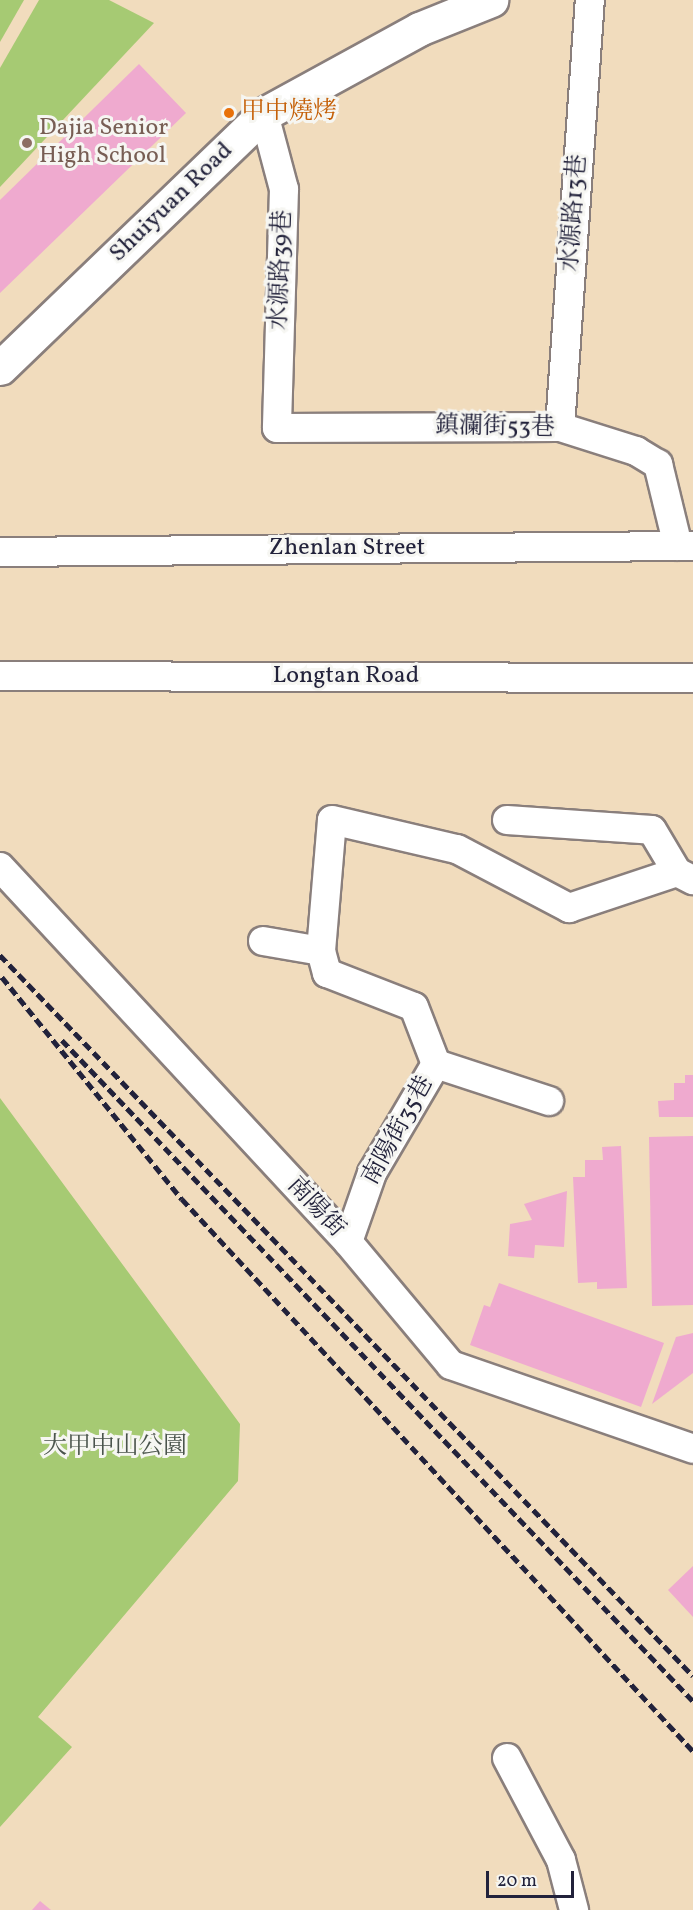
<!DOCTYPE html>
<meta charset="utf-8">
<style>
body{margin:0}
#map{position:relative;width:693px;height:1910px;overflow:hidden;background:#f1dcbd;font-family:Vollkorn,"Noto Serif TC",serif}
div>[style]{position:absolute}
.green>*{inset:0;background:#a6ca73}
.building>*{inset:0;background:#efaacf}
.roads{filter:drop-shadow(2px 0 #8a7f7c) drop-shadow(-2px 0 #8a7f7c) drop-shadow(0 2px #8a7f7c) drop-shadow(0 -2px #8a7f7c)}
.minor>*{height:28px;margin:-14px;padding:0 14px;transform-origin:14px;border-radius:14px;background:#fff}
.major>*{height:33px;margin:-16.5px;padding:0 16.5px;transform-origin:16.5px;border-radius:16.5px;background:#fff}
.rail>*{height:4.5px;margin-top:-2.25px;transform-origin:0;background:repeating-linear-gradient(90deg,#22223b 0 9px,transparent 0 13.5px)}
.dots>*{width:16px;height:16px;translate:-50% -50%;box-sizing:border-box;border:3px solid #f6f6f2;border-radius:50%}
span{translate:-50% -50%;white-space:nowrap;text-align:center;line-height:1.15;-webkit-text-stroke:6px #f6f6f2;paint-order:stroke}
.food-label{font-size:24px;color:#c56008}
.left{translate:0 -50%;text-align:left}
.education-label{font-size:24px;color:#785e54}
.street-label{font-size:24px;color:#22223b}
.park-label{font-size:24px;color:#4a544c}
.scale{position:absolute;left:486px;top:1871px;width:88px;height:27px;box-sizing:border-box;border:3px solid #22223b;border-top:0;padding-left:8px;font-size:18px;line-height:21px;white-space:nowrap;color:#22223b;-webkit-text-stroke:4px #f6f6f2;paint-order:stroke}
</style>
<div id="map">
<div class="green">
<div style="clip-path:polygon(0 0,24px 0,0 42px)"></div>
<div style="clip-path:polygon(39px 0,109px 0,154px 23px,0 187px,0 68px)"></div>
<div style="clip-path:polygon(0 1098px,240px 1424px,238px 1481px,38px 1717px,72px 1747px,0 1827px)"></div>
</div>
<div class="building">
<div style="clip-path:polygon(139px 64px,186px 113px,0 293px,0 200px)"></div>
<div style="clip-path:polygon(685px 1075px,693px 1075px,693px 1117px,659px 1117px,658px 1101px,674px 1100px,674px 1083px,685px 1083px)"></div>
<div style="clip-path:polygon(693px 1136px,693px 1305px,652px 1306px,649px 1137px)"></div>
<div style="clip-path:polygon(621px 1146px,627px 1288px,597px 1289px,597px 1282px,578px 1283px,573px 1177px,585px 1177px,585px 1160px,603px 1160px,602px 1147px)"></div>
<div style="clip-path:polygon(567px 1191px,564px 1247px,535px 1245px,534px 1258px,508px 1256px,510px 1224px,532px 1220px,524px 1204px)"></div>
<div style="clip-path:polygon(499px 1283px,664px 1343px,641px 1407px,470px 1345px,484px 1305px,490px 1307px)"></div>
<div style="clip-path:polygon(693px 1333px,693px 1373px,652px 1404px,676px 1337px)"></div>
<div style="clip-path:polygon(693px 1566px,693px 1617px,668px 1590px)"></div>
<div style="clip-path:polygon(40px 1901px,51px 1910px,32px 1910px)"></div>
</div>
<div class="roads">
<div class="minor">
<div style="left:264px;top:114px;width:78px;rotate:75.1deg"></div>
<div style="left:284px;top:189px;width:239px;rotate:91.7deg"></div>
<div style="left:277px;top:428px;width:283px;rotate:-0.2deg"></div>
<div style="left:560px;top:427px;width:80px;rotate:17.5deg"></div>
<div style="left:636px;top:451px;width:26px;rotate:31deg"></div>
<div style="left:658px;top:464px;width:84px;rotate:76.3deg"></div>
<div style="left:560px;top:427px;width:428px;rotate:-86deg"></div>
<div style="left:0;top:552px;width:693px;rotate:-0.5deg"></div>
<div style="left:0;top:676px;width:693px;rotate:0.17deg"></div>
<div style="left:507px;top:820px;width:145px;rotate:3.9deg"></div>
<div style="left:652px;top:830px;width:49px;rotate:59.2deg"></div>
<div style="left:0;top:867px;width:512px;rotate:47.14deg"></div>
<div style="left:348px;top:1242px;width:160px;rotate:50.1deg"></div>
<div style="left:451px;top:1365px;width:256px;rotate:19.1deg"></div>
<div style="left:263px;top:941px;width:59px;rotate:9.8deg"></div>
<div style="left:321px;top:951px;width:131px;rotate:-85.2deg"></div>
<div style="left:332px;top:820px;width:128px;rotate:13.1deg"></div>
<div style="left:457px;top:849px;width:127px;rotate:27.8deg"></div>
<div style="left:569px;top:908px;width:114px;rotate:-18.4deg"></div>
<div style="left:677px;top:872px;width:18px;rotate:27deg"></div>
<div style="left:321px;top:951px;width:23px;rotate:75deg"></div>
<div style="left:327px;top:973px;width:93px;rotate:21.3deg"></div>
<div style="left:414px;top:1007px;width:61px;rotate:68.9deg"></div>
<div style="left:348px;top:1242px;width:73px;rotate:-70.8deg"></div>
<div style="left:372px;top:1173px;width:126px;rotate:-59.6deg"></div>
<div style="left:436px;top:1064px;width:119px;rotate:18.1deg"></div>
<div style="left:507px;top:1758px;width:115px;rotate:62.1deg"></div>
<div style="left:561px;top:1860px;width:52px;rotate:75.4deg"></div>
</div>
<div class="major">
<div style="left:0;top:368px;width:366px;rotate:-43.9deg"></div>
<div style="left:264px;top:114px;width:177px;rotate:-28.7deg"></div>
<div style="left:419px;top:29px;width:78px;rotate:-21.9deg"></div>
</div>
</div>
<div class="rail">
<div style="left:0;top:955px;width:1000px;rotate:46.13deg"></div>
<div style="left:2px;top:977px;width:286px;rotate:51deg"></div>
<div style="left:182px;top:1199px;width:752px;rotate:47.21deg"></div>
<div style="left:62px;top:1040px;width:914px;rotate:46.33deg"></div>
</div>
<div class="dots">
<div style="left:229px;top:113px;background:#e8710a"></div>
<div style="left:27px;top:143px;background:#8d6e63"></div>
</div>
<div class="food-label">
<span class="left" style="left:241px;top:113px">甲中燒烤</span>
</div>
<div class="education-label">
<span class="left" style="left:39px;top:143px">Dajia Senior<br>High School</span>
</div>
<div class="street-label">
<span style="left:172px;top:203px;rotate:-44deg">Shuiyuan Road</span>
<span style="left:575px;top:213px;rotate:-86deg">水源路13巷</span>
<span style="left:282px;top:270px;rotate:-88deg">水源路39巷</span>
<span style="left:495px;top:428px;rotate:1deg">鎮瀾街53巷</span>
<span style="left:347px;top:549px">Zhenlan Street</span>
<span style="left:346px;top:677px">Longtan Road</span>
<span style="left:399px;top:1131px;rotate:-61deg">南陽街35巷</span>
<span style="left:315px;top:1208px;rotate:47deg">南陽街</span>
</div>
<div class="park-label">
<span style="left:115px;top:1448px">大甲中山公園</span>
</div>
<div class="scale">20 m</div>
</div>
